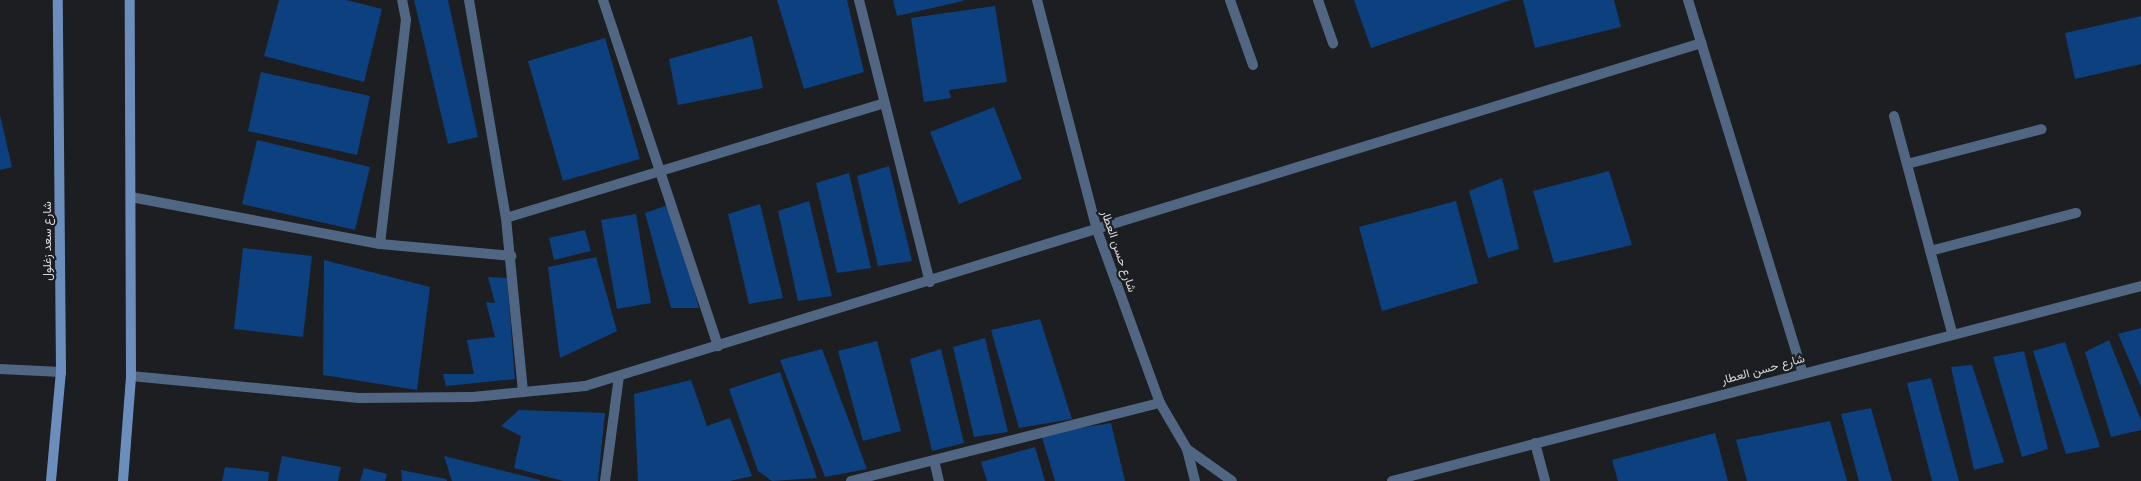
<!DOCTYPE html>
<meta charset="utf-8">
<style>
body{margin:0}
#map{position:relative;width:2141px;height:481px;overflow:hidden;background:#1d1e21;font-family:Poppins,Vazirmatn,sans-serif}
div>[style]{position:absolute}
.building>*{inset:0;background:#0d407e}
.lane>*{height:10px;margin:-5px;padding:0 5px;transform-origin:5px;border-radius:5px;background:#516683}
.street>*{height:10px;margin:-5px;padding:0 5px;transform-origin:5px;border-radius:5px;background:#516683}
.secondary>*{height:10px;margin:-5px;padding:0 5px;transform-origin:5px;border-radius:5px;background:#6c8ebd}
span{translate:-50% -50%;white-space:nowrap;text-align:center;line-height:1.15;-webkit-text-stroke:4.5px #1d1e21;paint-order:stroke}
.street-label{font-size:12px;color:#d9dadc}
</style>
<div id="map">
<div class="building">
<div style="clip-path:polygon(279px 0,346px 0,382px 9px,364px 82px,264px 56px)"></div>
<div style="clip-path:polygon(414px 0,448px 0,478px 137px,448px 144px)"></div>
<div style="clip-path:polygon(777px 0,847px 0,864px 72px,804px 89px)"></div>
<div style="clip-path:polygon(893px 0,963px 0,963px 1px,897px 16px)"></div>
<div style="clip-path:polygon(1354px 0,1511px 0,1371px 48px)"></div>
<div style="clip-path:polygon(1523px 0,1614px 0,1621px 27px,1535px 48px)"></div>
<div style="clip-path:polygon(995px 6px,1007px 82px,949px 90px,951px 98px,924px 102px,911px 18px)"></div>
<div style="clip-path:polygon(2141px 16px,2141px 64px,2075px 79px,2065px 33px)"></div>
<div style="clip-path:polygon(752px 36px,763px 88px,678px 105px,669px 59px)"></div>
<div style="clip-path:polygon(605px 38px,640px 159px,563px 181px,528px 61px)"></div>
<div style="clip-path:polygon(261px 72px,370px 96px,357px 155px,248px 131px)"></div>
<div style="clip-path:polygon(994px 107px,1022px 179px,959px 204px,930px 132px)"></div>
<div style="clip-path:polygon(0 115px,12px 167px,0 170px)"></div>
<div style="clip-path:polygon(257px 140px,370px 167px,355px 230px,242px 204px)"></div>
<div style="clip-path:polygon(889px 166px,912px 261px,878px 266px,857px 176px)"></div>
<div style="clip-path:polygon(1609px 171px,1632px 245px,1554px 263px,1533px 191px)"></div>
<div style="clip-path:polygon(849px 173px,871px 268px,837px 273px,816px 183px)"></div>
<div style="clip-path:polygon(1502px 178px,1519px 249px,1488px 258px,1469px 191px)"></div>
<div style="clip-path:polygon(809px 201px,832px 296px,798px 301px,778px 211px)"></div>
<div style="clip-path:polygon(1456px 201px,1478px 283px,1382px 311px,1359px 227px)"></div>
<div style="clip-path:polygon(671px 204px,699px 308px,671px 308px,645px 213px)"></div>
<div style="clip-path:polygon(760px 204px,783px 298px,749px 304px,728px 214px)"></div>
<div style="clip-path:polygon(636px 214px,651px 303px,617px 309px,601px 220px)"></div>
<div style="clip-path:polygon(585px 230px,591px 251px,554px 260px,549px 238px)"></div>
<div style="clip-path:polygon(243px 248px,312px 256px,303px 337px,234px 329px)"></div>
<div style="clip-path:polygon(596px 257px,617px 331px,560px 358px,548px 267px)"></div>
<div style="clip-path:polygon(324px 260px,430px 287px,417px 390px,323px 375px)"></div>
<div style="clip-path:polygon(488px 277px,507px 278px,515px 379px,446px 386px,443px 374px,474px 374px,467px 340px,495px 337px,486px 302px,495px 303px)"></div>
<div style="clip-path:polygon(1040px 319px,1072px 419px,1019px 428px,991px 330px)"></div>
<div style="clip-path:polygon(2141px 328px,2141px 387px,2118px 334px)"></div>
<div style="clip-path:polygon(985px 338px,1008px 432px,974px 437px,953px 347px)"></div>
<div style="clip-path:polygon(2109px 340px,2141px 420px,2141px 430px,2111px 437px,2085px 352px)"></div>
<div style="clip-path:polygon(877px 341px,901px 431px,863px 441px,838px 351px)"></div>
<div style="clip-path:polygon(2065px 342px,2100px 447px,2066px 454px,2033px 351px)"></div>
<div style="clip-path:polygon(822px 349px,867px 469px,825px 477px,780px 360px)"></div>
<div style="clip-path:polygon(941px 349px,964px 443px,932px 451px,910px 359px)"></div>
<div style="clip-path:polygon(2024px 351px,2048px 449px,2022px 457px,1993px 357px)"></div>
<div style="clip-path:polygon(1972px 365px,2004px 462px,1974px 470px,1951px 367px)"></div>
<div style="clip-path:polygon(780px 372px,817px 478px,772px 481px,758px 471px,729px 389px)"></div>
<div style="clip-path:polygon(1931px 378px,1959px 481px,1932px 481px,1907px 383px)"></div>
<div style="clip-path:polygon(691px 380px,707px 426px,730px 418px,752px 476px,730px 481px,638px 481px,634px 394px)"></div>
<div style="clip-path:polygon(1871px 408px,1892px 481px,1859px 481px,1841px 414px)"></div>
<div style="clip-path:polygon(519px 410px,605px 413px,598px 481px,563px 481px,514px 468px,521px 436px,501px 426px)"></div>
<div style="clip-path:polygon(1830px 421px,1847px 481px,1747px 481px,1736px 440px)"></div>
<div style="clip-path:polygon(1111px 423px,1125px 481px,1055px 481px,1041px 434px)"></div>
<div style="clip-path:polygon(1715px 433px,1728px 481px,1618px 481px,1612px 460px)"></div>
<div style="clip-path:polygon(1035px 447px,1045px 481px,987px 481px,981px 462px)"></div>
<div style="clip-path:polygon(282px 456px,341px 467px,338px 481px,277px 481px)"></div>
<div style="clip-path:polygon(444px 456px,540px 480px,540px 481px,452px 481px)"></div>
<div style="clip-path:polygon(225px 467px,269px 472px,268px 481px,222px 481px)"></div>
<div style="clip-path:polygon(364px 468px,387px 474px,385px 481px,360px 481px)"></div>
<div style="clip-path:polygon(401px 470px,446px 479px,447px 481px,402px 481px)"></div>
</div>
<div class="lane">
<div style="left:1230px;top:0;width:69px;rotate:70.5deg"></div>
<div style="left:1318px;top:0;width:46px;rotate:70.8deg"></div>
<div style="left:1894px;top:116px;width:225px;rotate:75deg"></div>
<div style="left:1907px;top:164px;width:139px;rotate:-14.5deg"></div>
<div style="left:1930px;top:251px;width:151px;rotate:-14.6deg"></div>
</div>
<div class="street">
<div style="left:469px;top:0;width:221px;rotate:80.4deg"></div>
<div style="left:506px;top:218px;width:175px;rotate:84.4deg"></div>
<div style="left:603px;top:0;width:365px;rotate:71.6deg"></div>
<div style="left:859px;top:0;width:291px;rotate:75.9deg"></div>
<div style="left:1037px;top:0;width:238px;rotate:75.4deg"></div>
<div style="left:1097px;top:230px;width:184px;rotate:70deg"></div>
<div style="left:1160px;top:403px;width:53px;rotate:59.6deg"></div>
<div style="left:1187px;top:449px;width:55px;rotate:35.4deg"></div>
<div style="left:1688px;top:0;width:388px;rotate:72.9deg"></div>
<div style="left:131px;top:197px;width:253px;rotate:10.7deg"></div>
<div style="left:380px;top:244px;width:132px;rotate:5.2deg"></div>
<div style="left:506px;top:218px;width:395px;rotate:-16.9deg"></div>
<div style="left:380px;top:244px;width:226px;rotate:-83.4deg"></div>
<div style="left:406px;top:20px;width:20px;rotate:-101deg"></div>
<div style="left:0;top:369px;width:61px;rotate:2.8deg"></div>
<div style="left:131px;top:376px;width:229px;rotate:5.5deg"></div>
<div style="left:359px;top:398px;width:114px;rotate:-0.5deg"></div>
<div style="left:473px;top:397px;width:113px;rotate:-5.6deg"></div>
<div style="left:585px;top:386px;width:1168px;rotate:-17.08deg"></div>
<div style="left:1535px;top:443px;width:39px;rotate:75deg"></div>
<div style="left:1187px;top:449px;width:33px;rotate:76deg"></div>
<div style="left:934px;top:460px;width:22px;rotate:77deg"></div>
<div style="left:605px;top:481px;width:106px;rotate:-82.4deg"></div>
<div style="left:851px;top:481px;width:319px;rotate:-14.2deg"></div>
<div style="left:1392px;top:481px;width:774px;rotate:-14.59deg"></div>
</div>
<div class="secondary">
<div style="left:51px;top:481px;width:109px;rotate:-84.8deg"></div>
<div style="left:61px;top:372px;width:372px;rotate:-90.5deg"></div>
<div style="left:123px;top:481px;width:105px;rotate:-85.6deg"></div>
<div style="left:131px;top:376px;width:376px;rotate:-90.2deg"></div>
</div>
<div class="street-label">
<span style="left:47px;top:241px;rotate:-90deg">شارع سعد زغلول</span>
<span style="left:1119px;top:251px;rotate:71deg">شارع حسن العطار</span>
<span style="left:1763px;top:369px;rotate:-15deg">شارع حسن العطار</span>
</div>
</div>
